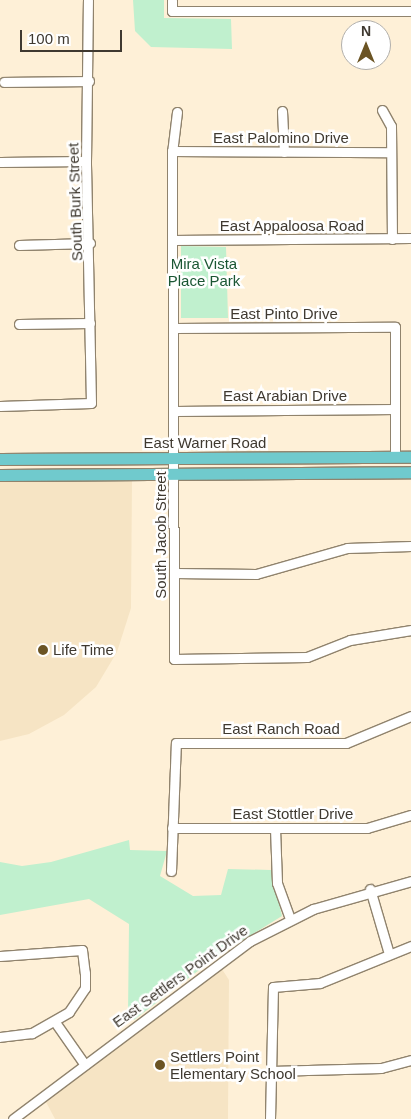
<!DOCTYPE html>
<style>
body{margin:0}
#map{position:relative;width:411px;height:1119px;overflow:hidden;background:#fef0d7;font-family:Helvetica,sans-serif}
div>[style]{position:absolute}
.built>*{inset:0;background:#f6e4c4}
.green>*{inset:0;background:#c0f0ce}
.roads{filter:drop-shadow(1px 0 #90836d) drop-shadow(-1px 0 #90836d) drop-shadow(0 1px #90836d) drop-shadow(0 -1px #90836d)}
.minor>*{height:9px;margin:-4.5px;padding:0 4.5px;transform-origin:4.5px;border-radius:4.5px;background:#fff}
.major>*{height:11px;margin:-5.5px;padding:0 5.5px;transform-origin:5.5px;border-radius:5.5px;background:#70cacd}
.dots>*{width:14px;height:14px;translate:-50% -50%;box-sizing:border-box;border:2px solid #fff;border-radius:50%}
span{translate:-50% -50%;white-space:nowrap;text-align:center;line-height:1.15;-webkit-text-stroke:5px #fff;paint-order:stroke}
.street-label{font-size:15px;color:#3f3930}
.park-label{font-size:15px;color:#1a5633}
.poi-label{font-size:15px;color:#3f3930}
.left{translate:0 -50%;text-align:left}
.north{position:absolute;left:341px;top:20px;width:50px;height:50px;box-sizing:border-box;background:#fff;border:1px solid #b2b0ac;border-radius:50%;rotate:0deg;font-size:14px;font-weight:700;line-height:20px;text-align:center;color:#3f3930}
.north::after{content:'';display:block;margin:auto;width:18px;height:22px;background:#6b5424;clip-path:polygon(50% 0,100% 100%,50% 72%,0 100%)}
.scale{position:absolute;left:20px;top:30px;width:102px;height:22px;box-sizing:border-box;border:2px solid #3f3930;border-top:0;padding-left:6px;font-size:15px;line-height:18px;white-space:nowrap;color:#3f3930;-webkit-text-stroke:4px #fff;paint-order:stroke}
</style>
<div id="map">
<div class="built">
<div style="clip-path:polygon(132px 481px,131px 608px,117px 652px,96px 687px,64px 715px,29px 734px,0 741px,0 482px)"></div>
<div style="clip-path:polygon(220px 966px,229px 980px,228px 1119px,55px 1119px,46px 1102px)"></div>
</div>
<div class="green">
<div style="clip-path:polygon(133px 0,164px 0,164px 18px,231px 19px,232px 49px,151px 47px,135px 31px)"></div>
<div style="clip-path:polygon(181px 246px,226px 247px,228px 318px,181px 318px)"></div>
<div style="clip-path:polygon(129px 840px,130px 850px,167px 851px,160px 876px,193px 896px,221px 895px,228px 869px,271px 870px,282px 916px,220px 954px,134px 1020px,128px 1013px,129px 924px,89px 899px,0 915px,0 862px,22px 866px,51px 862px)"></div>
</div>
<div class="roads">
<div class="minor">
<div style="left:172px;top:0;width:11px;rotate:90deg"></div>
<div style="left:172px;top:11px;width:239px"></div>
<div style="left:4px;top:82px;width:85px;rotate:-0.7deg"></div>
<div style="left:382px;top:110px;width:18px;rotate:61deg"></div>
<div style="left:391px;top:126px;width:113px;rotate:89.5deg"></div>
<div style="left:282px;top:111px;width:41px;rotate:87.2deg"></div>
<div style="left:177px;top:112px;width:39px;rotate:97deg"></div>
<div style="left:172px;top:151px;width:508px;rotate:89.77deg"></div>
<div style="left:174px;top:659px;width:133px;rotate:-0.9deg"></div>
<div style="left:307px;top:657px;width:46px;rotate:-21.6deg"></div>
<div style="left:350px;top:640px;width:62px;rotate:-9.3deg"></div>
<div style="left:172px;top:151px;width:219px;rotate:0.3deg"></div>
<div style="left:0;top:162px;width:86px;rotate:-0.7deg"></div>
<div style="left:173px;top:240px;width:238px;rotate:-0.5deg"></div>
<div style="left:19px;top:245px;width:71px;rotate:-1.6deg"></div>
<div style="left:19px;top:324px;width:71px;rotate:-0.8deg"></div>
<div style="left:174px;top:328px;width:221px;rotate:-0.3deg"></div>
<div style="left:395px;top:327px;width:130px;rotate:90deg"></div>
<div style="left:0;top:406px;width:91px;rotate:-1.9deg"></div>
<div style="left:91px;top:403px;width:242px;rotate:-91.2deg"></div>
<div style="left:86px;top:161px;width:161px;rotate:-89.3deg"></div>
<div style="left:175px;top:411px;width:220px;rotate:-0.5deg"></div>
<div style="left:175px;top:573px;width:81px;rotate:0.7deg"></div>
<div style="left:256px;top:574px;width:95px;rotate:-15.9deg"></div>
<div style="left:347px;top:548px;width:64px;rotate:-1.8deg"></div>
<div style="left:172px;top:828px;width:195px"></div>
<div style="left:367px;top:828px;width:46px;rotate:-16.5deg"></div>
<div style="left:275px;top:828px;width:55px;rotate:87.9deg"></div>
<div style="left:277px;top:883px;width:38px;rotate:70deg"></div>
<div style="left:171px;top:871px;width:128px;rotate:-87.8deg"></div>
<div style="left:176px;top:743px;width:170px"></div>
<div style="left:346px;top:743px;width:70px;rotate:-22.6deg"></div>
<div style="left:370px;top:889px;width:68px;rotate:73.7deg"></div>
<div style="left:0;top:956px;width:82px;rotate:-4.2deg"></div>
<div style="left:82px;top:950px;width:23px;rotate:83deg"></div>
<div style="left:85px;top:973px;width:15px;rotate:90deg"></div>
<div style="left:85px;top:988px;width:29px;rotate:124deg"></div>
<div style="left:69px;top:1012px;width:43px;rotate:150.4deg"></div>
<div style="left:32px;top:1033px;width:32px;rotate:173deg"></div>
<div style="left:55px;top:1022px;width:52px;rotate:55.1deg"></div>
<div style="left:271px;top:1071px;width:110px;rotate:-1.6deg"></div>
<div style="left:381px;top:1068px;width:31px;rotate:-15deg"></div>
<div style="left:13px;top:1119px;width:296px;rotate:-36.9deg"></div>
<div style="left:250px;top:941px;width:71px;rotate:-26.9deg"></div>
<div style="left:313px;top:909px;width:102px;rotate:-15.9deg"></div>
<div style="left:270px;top:1119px;width:132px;rotate:-88.7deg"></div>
<div style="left:273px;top:987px;width:47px;rotate:-4.9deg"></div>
<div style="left:320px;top:983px;width:98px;rotate:-22.1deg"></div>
</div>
<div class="major">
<div style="left:0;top:459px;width:411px;rotate:-0.3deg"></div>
<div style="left:0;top:475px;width:411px;rotate:-0.4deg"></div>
</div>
</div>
<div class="dots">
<div style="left:43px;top:650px;background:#6b5424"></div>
<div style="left:160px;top:1065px;background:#6b5424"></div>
</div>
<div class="street-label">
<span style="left:281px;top:138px">East Palomino Drive</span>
<span style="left:75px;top:202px;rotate:-92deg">South Burk Street</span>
<span style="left:292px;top:226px">East Appaloosa Road</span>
<span style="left:284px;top:314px">East Pinto Drive</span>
<span style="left:285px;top:396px">East Arabian Drive</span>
<span style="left:205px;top:443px">East Warner Road</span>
<span style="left:161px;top:535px;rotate:-90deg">South Jacob Street</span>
<span style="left:281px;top:729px">East Ranch Road</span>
<span style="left:293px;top:814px">East Stottler Drive</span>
<span style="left:180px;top:976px;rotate:-36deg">East Settlers Point Drive</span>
</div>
<div class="park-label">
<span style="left:204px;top:272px">Mira Vista<br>Place Park</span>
</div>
<div class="poi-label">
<span class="left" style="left:53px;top:650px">Life Time</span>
<span class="left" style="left:170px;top:1065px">Settlers Point<br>Elementary School</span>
</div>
<div class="north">N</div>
<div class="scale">100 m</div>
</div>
